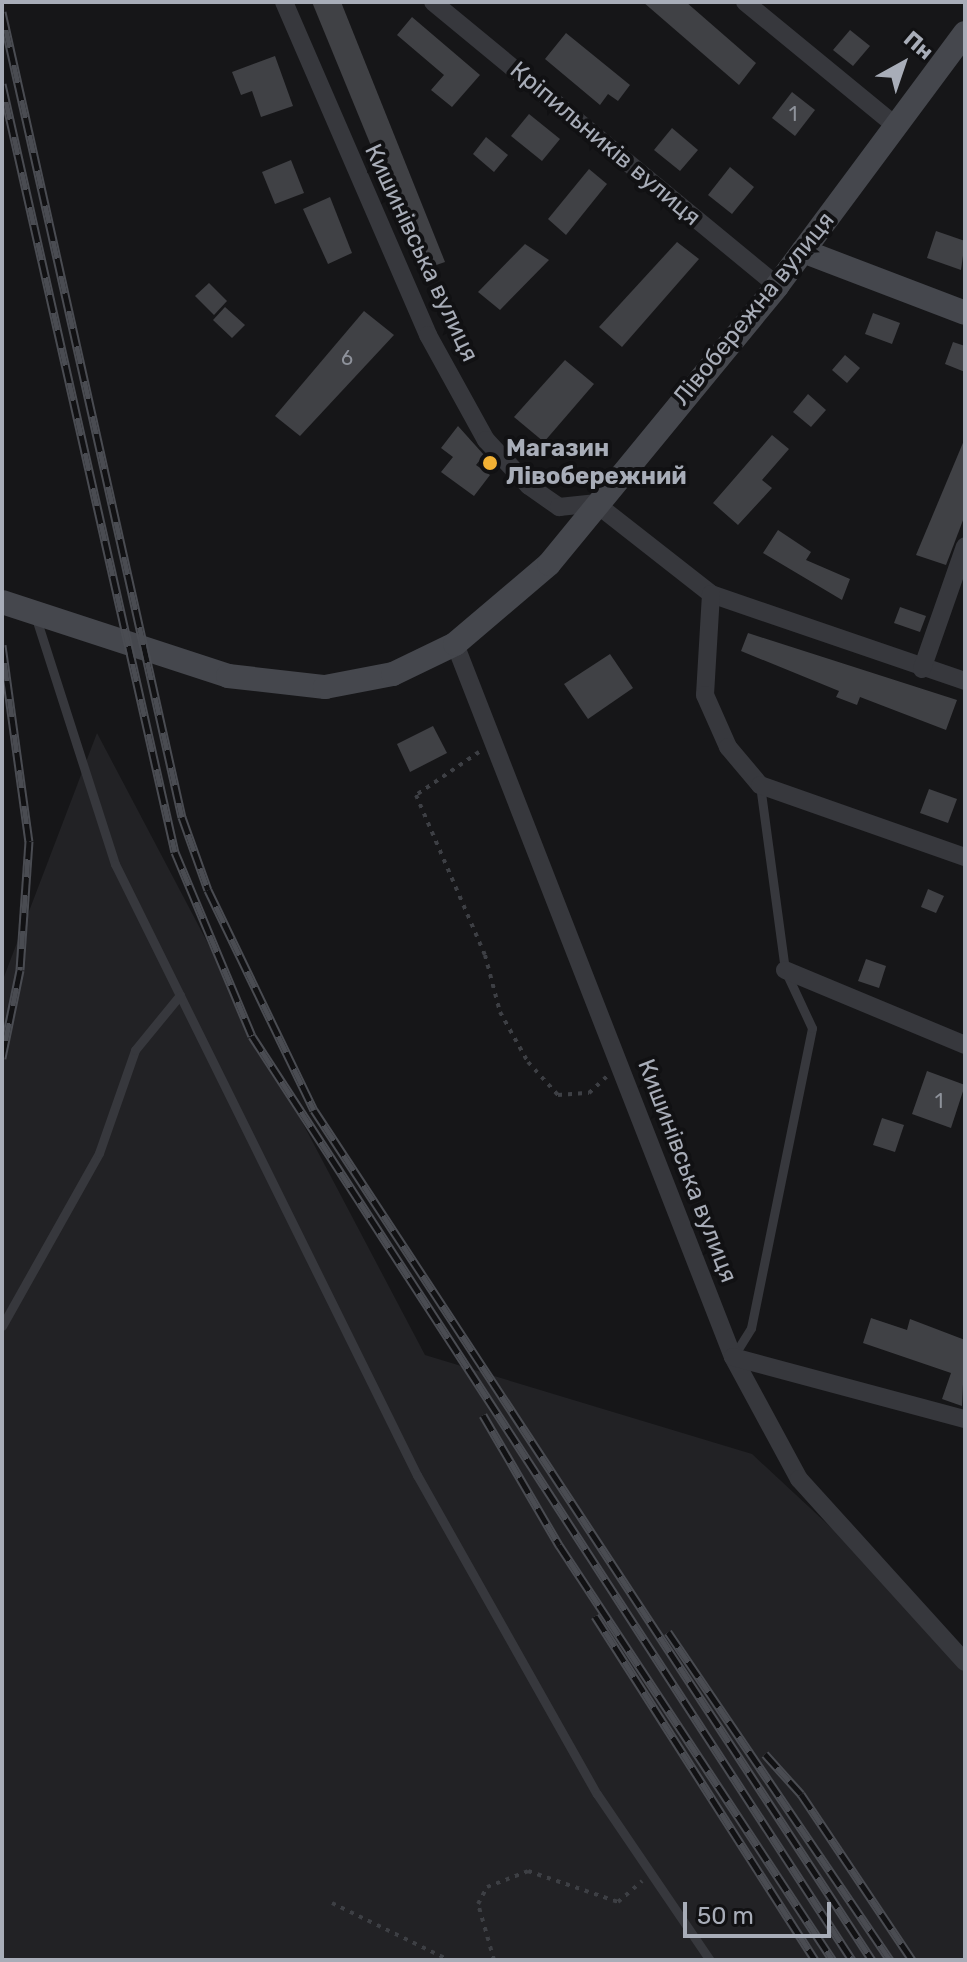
<!DOCTYPE html>
<meta charset="utf-8">
<style>
body{margin:0}
#map{position:relative;width:967px;height:1962px;overflow:hidden;background:#161618;font-family:Rubik,sans-serif}
div>[style]{position:absolute}
.built>*{inset:0;background:#222225}
.building>*{inset:0;background:#404145}
.path>*{height:4px;margin-top:-2px;transform-origin:0;background:repeating-linear-gradient(90deg,#3d3f44 0 4px,transparent 0 10px)}
.lane>*{height:9px;margin:-4.5px;padding:0 4.5px;transform-origin:4.5px;border-radius:4.5px;background:#37383d}
.street>*{height:18px;margin:-9px;padding:0 9px;transform-origin:9px;border-radius:9px;background:#37383d}
.secondary>*{height:24px;margin:-12px;padding:0 12px;transform-origin:12px;border-radius:12px;background:#45474d}
.rail>*{height:9px;margin-top:-4.5px;transform-origin:0;background:repeating-linear-gradient(90deg,#111113 0 18px,#4a4c52 0 36px);box-sizing:border-box;border-block:2px solid #4a4c52}
.dots>*{width:22px;height:22px;translate:-50% -50%;box-sizing:border-box;border:4px solid #111113;border-radius:50%}
span{translate:-50% -50%;white-space:nowrap;text-align:center;line-height:1.15;-webkit-text-stroke:8px #111113;paint-order:stroke}
.number-label{font-size:20px;color:#8e929b}
.number-label span{-webkit-text-stroke-width:0}
.street-label{font-size:24px;color:#a8adb8}
.poi-label{font-size:24px;color:#a8adb8;font-weight:700}
.left{translate:0 -50%;text-align:left}
.frame{position:absolute;inset:0;border:4px solid #a8adb8;pointer-events:none}
.north{position:absolute;left:863px;top:24px;width:80px;height:80px;-webkit-text-stroke:6px #111113;paint-order:stroke;rotate:40deg;font-size:22px;font-weight:700;line-height:32px;text-align:center;color:#a8adb8}
.north::after{content:'';display:block;margin:auto;width:28px;height:36px;background:#a8adb8;clip-path:polygon(50% 0,100% 100%,50% 72%,0 100%)}
.scale{position:absolute;left:683px;top:1902px;width:148px;height:36px;box-sizing:border-box;border:4px solid #a8adb8;border-top:0;padding-left:10px;font-size:24px;line-height:28px;white-space:nowrap;color:#a8adb8;-webkit-text-stroke:6px #111113;paint-order:stroke}
</style>
<div id="map">
<div class="built">
<div style="clip-path:polygon(97px 733px,425px 1355px,752px 1454px,965px 1652px,965px 1960px,2px 1960px,2px 982px)"></div>
</div>
<div class="building">
<div style="clip-path:polygon(312px 2px,341px 2px,445px 262px,422px 270px)"></div>
<div style="clip-path:polygon(643px 2px,686px 2px,756px 63px,739px 85px)"></div>
<div style="clip-path:polygon(412px 17px,480px 75px,452px 107px,431px 90px,444px 75px,397px 35px)"></div>
<div style="clip-path:polygon(850px 30px,870px 46px,853px 66px,833px 50px)"></div>
<div style="clip-path:polygon(566px 33px,630px 85px,618px 101px,608px 94px,600px 105px,545px 59px)"></div>
<div style="clip-path:polygon(275px 56px,293px 106px,261px 117px,252px 91px,241px 95px,232px 72px)"></div>
<div style="clip-path:polygon(792px 92px,815px 110px,795px 136px,772px 118px)"></div>
<div style="clip-path:polygon(529px 114px,560px 139px,542px 161px,511px 136px)"></div>
<div style="clip-path:polygon(672px 128px,698px 150px,680px 171px,654px 150px)"></div>
<div style="clip-path:polygon(486px 137px,508px 155px,494px 172px,473px 154px)"></div>
<div style="clip-path:polygon(291px 160px,304px 193px,275px 204px,262px 172px)"></div>
<div style="clip-path:polygon(730px 167px,754px 187px,732px 214px,708px 195px)"></div>
<div style="clip-path:polygon(589px 169px,607px 184px,566px 235px,548px 219px)"></div>
<div style="clip-path:polygon(330px 197px,352px 253px,328px 264px,303px 209px)"></div>
<div style="clip-path:polygon(936px 231px,965px 241px,961px 270px,927px 258px)"></div>
<div style="clip-path:polygon(677px 242px,699px 259px,622px 347px,599px 327px)"></div>
<div style="clip-path:polygon(525px 244px,549px 260px,500px 310px,478px 292px)"></div>
<div style="clip-path:polygon(209px 283px,227px 301px,214px 315px,195px 296px)"></div>
<div style="clip-path:polygon(225px 307px,245px 325px,232px 338px,213px 320px)"></div>
<div style="clip-path:polygon(364px 311px,394px 335px,300px 436px,275px 416px)"></div>
<div style="clip-path:polygon(873px 313px,900px 323px,892px 344px,865px 334px)"></div>
<div style="clip-path:polygon(953px 342px,965px 346px,965px 372px,945px 364px)"></div>
<div style="clip-path:polygon(845px 355px,860px 368px,847px 383px,832px 370px)"></div>
<div style="clip-path:polygon(565px 360px,594px 384px,544px 442px,514px 417px)"></div>
<div style="clip-path:polygon(808px 394px,826px 410px,811px 427px,793px 412px)"></div>
<div style="clip-path:polygon(458px 426px,484px 455px,476px 465px,490px 475px,474px 496px,441px 472px,453px 457px,441px 448px)"></div>
<div style="clip-path:polygon(772px 435px,789px 449px,762px 480px,772px 488px,738px 525px,713px 503px)"></div>
<div style="clip-path:polygon(965px 438px,965px 515px,946px 565px,916px 555px)"></div>
<div style="clip-path:polygon(778px 530px,811px 552px,806px 560px,850px 579px,842px 600px,763px 553px)"></div>
<div style="clip-path:polygon(900px 607px,926px 616px,920px 632px,894px 623px)"></div>
<div style="clip-path:polygon(748px 633px,957px 700px,946px 730px,860px 697px,857px 705px,836px 697px,839px 691px,741px 651px)"></div>
<div style="clip-path:polygon(610px 654px,633px 688px,588px 719px,564px 684px)"></div>
<div style="clip-path:polygon(433px 726px,447px 753px,410px 772px,397px 744px)"></div>
<div style="clip-path:polygon(929px 789px,957px 799px,948px 823px,920px 813px)"></div>
<div style="clip-path:polygon(928px 889px,944px 896px,936px 913px,921px 907px)"></div>
<div style="clip-path:polygon(866px 959px,886px 966px,879px 988px,858px 981px)"></div>
<div style="clip-path:polygon(927px 1071px,965px 1085px,951px 1128px,912px 1114px)"></div>
<div style="clip-path:polygon(882px 1118px,904px 1125px,895px 1152px,873px 1145px)"></div>
<div style="clip-path:polygon(871px 1318px,907px 1330px,910px 1319px,965px 1340px,962px 1406px,942px 1399px,951px 1373px,863px 1343px)"></div>
</div>
<div class="path">
<div style="left:479px;top:752px;width:76px;rotate:145.7deg"></div>
<div style="left:416px;top:795px;width:174px;rotate:66.7deg"></div>
<div style="left:485px;top:955px;width:59px;rotate:75.3deg"></div>
<div style="left:500px;top:1012px;width:57px;rotate:60.8deg"></div>
<div style="left:528px;top:1062px;width:45px;rotate:47.7deg"></div>
<div style="left:558px;top:1095px;width:31px;rotate:-4deg"></div>
<div style="left:589px;top:1093px;width:25px;rotate:-43deg"></div>
<div style="left:332px;top:1903px;width:130px;rotate:26deg"></div>
<div style="left:494px;top:1960px;width:58px;rotate:-105.9deg"></div>
<div style="left:478px;top:1904px;width:19px;rotate:-62deg"></div>
<div style="left:487px;top:1887px;width:44px;rotate:-21.3deg"></div>
<div style="left:528px;top:1871px;width:95px;rotate:19deg"></div>
<div style="left:618px;top:1902px;width:32px;rotate:-41deg"></div>
</div>
<div class="lane">
<div style="left:35px;top:615px;width:262px;rotate:72.2deg"></div>
<div style="left:115px;top:864px;width:682px;rotate:63.7deg"></div>
<div style="left:417px;top:1475px;width:366px;rotate:60.6deg"></div>
<div style="left:597px;top:1794px;width:201px;rotate:55.8deg"></div>
<div style="left:2px;top:1326px;width:198px;rotate:-60.7deg"></div>
<div style="left:99px;top:1153px;width:109px;rotate:-70.7deg"></div>
<div style="left:135px;top:1050px;width:71px;rotate:-50.7deg"></div>
<div style="left:733px;top:1357px;width:34px;rotate:-58deg"></div>
<div style="left:751px;top:1328px;width:306px;rotate:-78.5deg"></div>
<div style="left:812px;top:1028px;width:64px;rotate:-115deg"></div>
<div style="left:785px;top:970px;width:187px;rotate:-97.7deg"></div>
</div>
<div class="street">
<div style="left:284px;top:2px;width:363px;rotate:66.6deg"></div>
<div style="left:428px;top:335px;width:120px;rotate:61.1deg"></div>
<div style="left:486px;top:440px;width:63px;rotate:46.9deg"></div>
<div style="left:529px;top:486px;width:37px;rotate:35deg"></div>
<div style="left:559px;top:507px;width:36px;rotate:-6deg"></div>
<div style="left:595px;top:503px;width:147px;rotate:38.1deg"></div>
<div style="left:711px;top:594px;width:268px;rotate:18.9deg"></div>
<div style="left:433px;top:2px;width:446px;rotate:39.5deg"></div>
<div style="left:745px;top:2px;width:195px;rotate:39.4deg"></div>
<div style="left:711px;top:594px;width:101px;rotate:93.4deg"></div>
<div style="left:705px;top:695px;width:57px;rotate:66.1deg"></div>
<div style="left:728px;top:747px;width:50px;rotate:49.9deg"></div>
<div style="left:760px;top:785px;width:217px;rotate:19.4deg"></div>
<div style="left:455px;top:644px;width:765px;rotate:68.7deg"></div>
<div style="left:733px;top:1357px;width:139px;rotate:61.6deg"></div>
<div style="left:799px;top:1479px;width:247px;rotate:47.8deg"></div>
<div style="left:922px;top:669px;width:130px;rotate:-70.7deg"></div>
<div style="left:785px;top:970px;width:195px;rotate:22.6deg"></div>
<div style="left:733px;top:1357px;width:240px;rotate:15deg"></div>
</div>
<div class="secondary">
<div style="left:803px;top:251px;width:173px;rotate:20.9deg"></div>
<div style="left:2px;top:602px;width:238px;rotate:18.1deg"></div>
<div style="left:228px;top:676px;width:98px;rotate:6.5deg"></div>
<div style="left:325px;top:687px;width:69px;rotate:-10.8deg"></div>
<div style="left:393px;top:674px;width:69px;rotate:-25.8deg"></div>
<div style="left:455px;top:644px;width:123px;rotate:-40.4deg"></div>
<div style="left:549px;top:564px;width:360px;rotate:-50.6deg"></div>
<div style="left:777px;top:286px;width:315px;rotate:-53.4deg"></div>
</div>
<div class="rail">
<div style="left:2px;top:12px;width:825px;rotate:77.4deg"></div>
<div style="left:182px;top:817px;width:77px;rotate:70.4deg"></div>
<div style="left:208px;top:890px;width:244px;rotate:64.3deg"></div>
<div style="left:314px;top:1110px;width:1017px;rotate:56.72deg"></div>
<div style="left:2px;top:84px;width:787px;rotate:77.31deg"></div>
<div style="left:175px;top:852px;width:199px;rotate:67.3deg"></div>
<div style="left:252px;top:1036px;width:1102px;rotate:57deg"></div>
<div style="left:2px;top:645px;width:198px;rotate:82.2deg"></div>
<div style="left:29px;top:841px;width:129px;rotate:94deg"></div>
<div style="left:20px;top:970px;width:90px;rotate:101.6deg"></div>
<div style="left:483px;top:1415px;width:151px;rotate:59.7deg"></div>
<div style="left:559px;top:1545px;width:497px;rotate:56.6deg"></div>
<div style="left:595px;top:1616px;width:408px;rotate:57.4deg"></div>
<div style="left:668px;top:1632px;width:396px;rotate:55.9deg"></div>
<div style="left:765px;top:1754px;width:54px;rotate:48deg"></div>
<div style="left:801px;top:1794px;width:200px;rotate:56.2deg"></div>
</div>
<div class="dots">
<div style="left:490px;top:463px;background:#f2b134"></div>
</div>
<div class="number-label">
<span style="left:793px;top:114px">1</span>
<span style="left:347px;top:358px">6</span>
<span style="left:939px;top:1101px">1</span>
</div>
<div class="street-label">
<span style="left:605px;top:144px;rotate:40deg">Кріпильників вулиця</span>
<span style="left:421px;top:253px;rotate:65deg">Кишинівська вулиця</span>
<span style="left:754px;top:309px;rotate:-51deg">Лівобережна вулиця</span>
<span style="left:687px;top:1171px;rotate:69deg">Кишинівська вулиця</span>
</div>
<div class="poi-label">
<span class="left" style="left:506px;top:463px">Магазин<br>Лівобережний</span>
</div>
<div class="frame"></div>
<div class="north">Пн</div>
<div class="scale">50 m</div>
</div>
